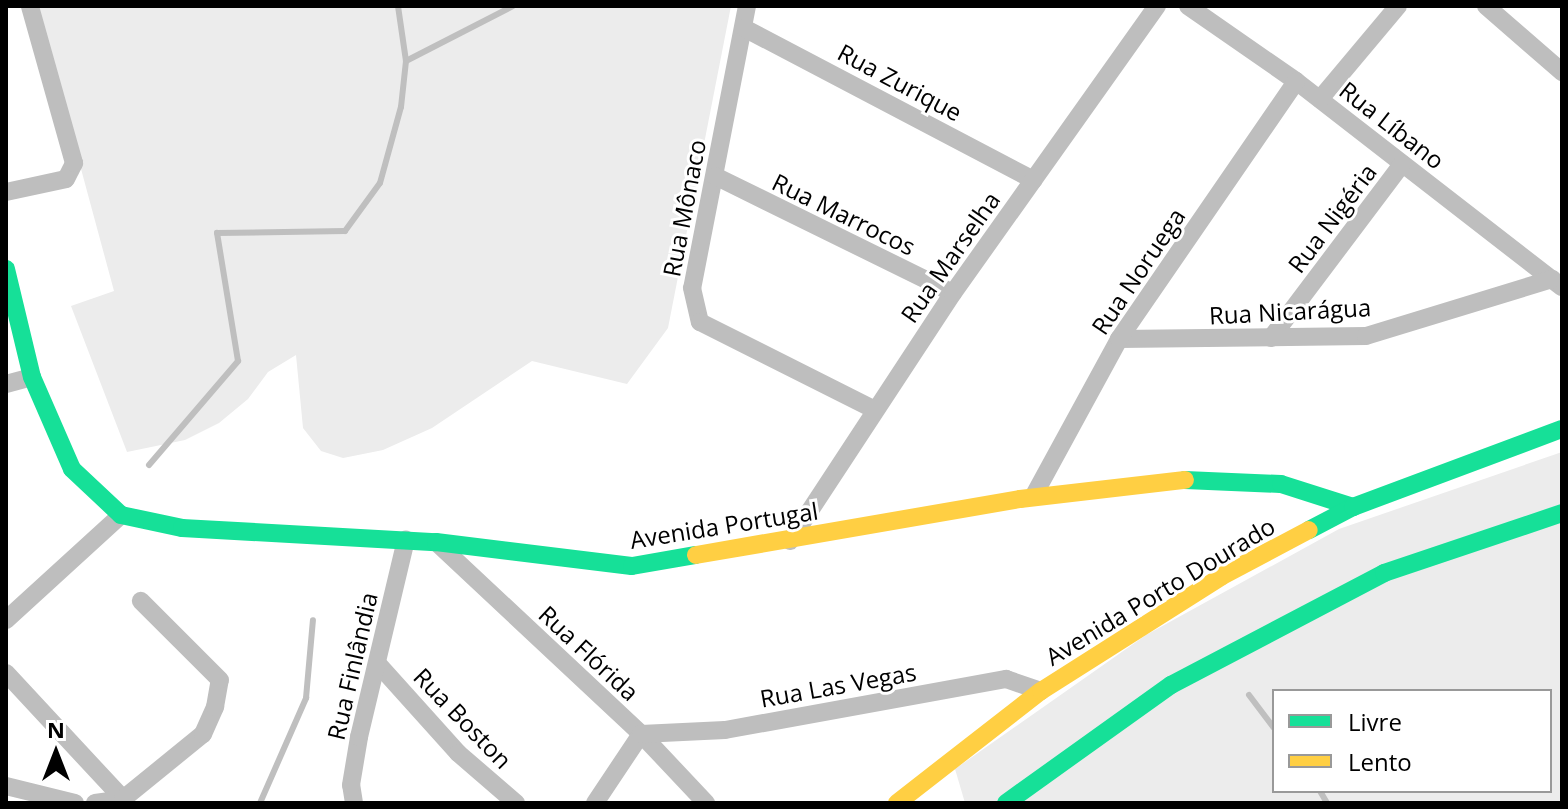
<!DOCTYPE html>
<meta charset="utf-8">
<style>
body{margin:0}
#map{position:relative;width:1568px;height:809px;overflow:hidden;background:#fff;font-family:"Open Sans",sans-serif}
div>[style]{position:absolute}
.green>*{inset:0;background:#ececec}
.stream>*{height:6px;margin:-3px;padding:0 3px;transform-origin:3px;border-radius:3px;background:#bfbfbf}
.street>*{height:18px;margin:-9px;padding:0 9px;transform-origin:9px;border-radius:9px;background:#bebebe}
.fast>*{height:18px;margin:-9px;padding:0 9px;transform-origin:9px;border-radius:9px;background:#16e098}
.slow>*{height:18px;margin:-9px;padding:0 9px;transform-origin:9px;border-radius:9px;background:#ffcf43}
span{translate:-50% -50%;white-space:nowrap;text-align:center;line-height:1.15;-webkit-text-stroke:6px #fff;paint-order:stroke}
.street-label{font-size:24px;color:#000}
.frame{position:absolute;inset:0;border:8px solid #000;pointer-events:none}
.legend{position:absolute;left:1272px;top:689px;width:280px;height:104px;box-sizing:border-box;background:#fff;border:2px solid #999;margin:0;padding:10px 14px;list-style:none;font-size:24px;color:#000}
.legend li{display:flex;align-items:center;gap:16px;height:40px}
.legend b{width:40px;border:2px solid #999}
.north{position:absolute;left:16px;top:713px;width:80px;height:80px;-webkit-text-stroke:6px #fff;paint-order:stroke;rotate:0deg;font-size:22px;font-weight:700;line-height:32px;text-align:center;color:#000}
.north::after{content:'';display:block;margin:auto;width:28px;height:36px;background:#000;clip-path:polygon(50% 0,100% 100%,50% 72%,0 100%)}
</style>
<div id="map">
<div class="green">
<div style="clip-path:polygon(37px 6px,731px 6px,668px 328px,627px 384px,532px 361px,432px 428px,383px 450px,343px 458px,321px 451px,303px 428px,296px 355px,268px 372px,248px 399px,219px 423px,185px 440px,127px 452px,71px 306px,114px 291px)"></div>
<div style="clip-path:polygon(evenodd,1562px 452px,1562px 803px,965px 803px,955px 769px,1146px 635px,1339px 529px,1562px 452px,1274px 691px,1550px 691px,1550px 791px,1274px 791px,1274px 691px)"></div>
</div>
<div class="stream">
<div style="left:406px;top:61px;width:120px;rotate:-27.2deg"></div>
<div style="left:149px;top:465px;width:137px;rotate:-49.4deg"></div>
<div style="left:238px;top:361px;width:130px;rotate:-99.3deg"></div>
<div style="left:217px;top:233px;width:128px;rotate:-0.9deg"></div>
<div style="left:345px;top:231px;width:59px;rotate:-53.9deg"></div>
<div style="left:380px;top:183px;width:79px;rotate:-74.6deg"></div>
<div style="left:401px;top:107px;width:46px;rotate:-83.8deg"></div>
<div style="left:406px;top:61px;width:56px;rotate:-98.3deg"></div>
<div style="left:1249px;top:695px;width:41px;rotate:52.9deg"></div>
<div style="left:1320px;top:791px;width:14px;rotate:60deg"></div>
<div style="left:260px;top:803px;width:115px;rotate:-66.3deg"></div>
<div style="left:306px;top:698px;width:78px;rotate:-84.9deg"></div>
</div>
<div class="street">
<div style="left:747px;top:6px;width:287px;rotate:101deg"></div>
<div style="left:692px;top:288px;width:35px;rotate:77deg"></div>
<div style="left:700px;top:322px;width:196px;rotate:26.7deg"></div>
<div style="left:1188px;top:6px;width:131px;rotate:34.8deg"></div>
<div style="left:1296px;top:81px;width:336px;rotate:37.8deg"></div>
<div style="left:1486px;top:6px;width:101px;rotate:41deg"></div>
<div style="left:744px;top:28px;width:327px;rotate:27.7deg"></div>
<div style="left:1320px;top:99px;width:121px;rotate:-50deg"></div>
<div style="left:715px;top:176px;width:265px;rotate:26.2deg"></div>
<div style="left:6px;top:192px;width:61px;rotate:-12.2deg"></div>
<div style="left:66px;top:179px;width:18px;rotate:-63deg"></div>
<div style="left:74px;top:163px;width:163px;rotate:-105.7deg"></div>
<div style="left:1271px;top:338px;width:218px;rotate:-53deg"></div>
<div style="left:1119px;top:339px;width:247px;rotate:-0.7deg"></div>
<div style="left:1366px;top:336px;width:195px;rotate:-17deg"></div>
<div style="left:6px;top:384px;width:27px;rotate:-15deg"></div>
<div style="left:1033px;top:497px;width:180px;rotate:-61.4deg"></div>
<div style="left:1119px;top:339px;width:313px;rotate:-55.5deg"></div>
<div style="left:790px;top:541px;width:297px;rotate:-56.7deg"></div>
<div style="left:953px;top:293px;width:352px;rotate:-54.6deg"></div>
<div style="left:436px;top:542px;width:281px;rotate:43.1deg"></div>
<div style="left:641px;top:734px;width:95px;rotate:46.7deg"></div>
<div style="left:6px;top:620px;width:156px;rotate:-42.4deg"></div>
<div style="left:378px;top:664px;width:120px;rotate:48deg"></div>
<div style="left:458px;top:753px;width:77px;rotate:40.8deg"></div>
<div style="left:6px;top:673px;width:172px;rotate:47.1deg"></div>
<div style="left:6px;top:786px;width:71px;rotate:13.8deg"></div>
<div style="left:95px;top:803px;width:28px;rotate:-8deg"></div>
<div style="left:123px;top:799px;width:103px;rotate:-39.1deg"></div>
<div style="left:203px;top:734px;width:30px;rotate:-66deg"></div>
<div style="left:215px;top:707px;width:27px;rotate:-80deg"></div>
<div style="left:220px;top:680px;width:112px;rotate:-135deg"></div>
<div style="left:354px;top:803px;width:18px;rotate:-99deg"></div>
<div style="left:351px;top:785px;width:49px;rotate:-80.5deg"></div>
<div style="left:359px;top:737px;width:203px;rotate:-76.6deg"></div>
<div style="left:595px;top:803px;width:83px;rotate:-56.3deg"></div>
<div style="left:641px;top:734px;width:84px;rotate:-2.7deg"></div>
<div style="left:725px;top:730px;width:286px;rotate:-10.3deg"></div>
<div style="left:1006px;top:679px;width:37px;rotate:19deg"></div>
</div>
<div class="fast">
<div style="left:6px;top:269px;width:111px;rotate:76.5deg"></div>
<div style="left:32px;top:377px;width:100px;rotate:66.5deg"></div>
<div style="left:72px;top:469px;width:67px;rotate:43.2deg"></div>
<div style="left:121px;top:515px;width:62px;rotate:12deg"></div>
<div style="left:182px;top:528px;width:254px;rotate:3.2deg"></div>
<div style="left:436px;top:542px;width:197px;rotate:7deg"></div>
<div style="left:632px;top:566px;width:65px;rotate:-9.8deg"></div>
<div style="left:1185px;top:480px;width:96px;rotate:2.4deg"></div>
<div style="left:1281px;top:484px;width:76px;rotate:17.7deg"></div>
<div style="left:1309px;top:530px;width:50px;rotate:-27.6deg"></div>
<div style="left:1353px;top:507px;width:223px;rotate:-20.5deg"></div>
<div style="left:1006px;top:803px;width:203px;rotate:-35.6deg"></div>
<div style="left:1171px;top:685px;width:241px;rotate:-27.7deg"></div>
<div style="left:1384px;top:573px;width:188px;rotate:-18.6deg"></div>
</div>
<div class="slow">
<div style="left:696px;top:555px;width:329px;rotate:-9.8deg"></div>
<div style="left:1020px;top:499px;width:166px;rotate:-6.6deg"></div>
<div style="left:897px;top:803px;width:182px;rotate:-37.9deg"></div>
<div style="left:1041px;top:691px;width:214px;rotate:-32.4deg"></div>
<div style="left:1222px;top:576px;width:98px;rotate:-27.9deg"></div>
</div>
<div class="street-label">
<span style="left:900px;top:82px;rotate:28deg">Rua Zurique</span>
<span style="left:1392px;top:125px;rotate:38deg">Rua Líbano</span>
<span style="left:684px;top:208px;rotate:-79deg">Rua Mônaco</span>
<span style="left:844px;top:214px;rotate:26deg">Rua Marrocos</span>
<span style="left:1332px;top:218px;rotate:-53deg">Rua Nigéria</span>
<span style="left:950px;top:257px;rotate:-55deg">Rua Marselha</span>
<span style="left:1138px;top:271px;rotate:-56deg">Rua Noruega</span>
<span style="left:1290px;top:311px;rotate:-3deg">Rua Nicarágua</span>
<span style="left:724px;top:525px;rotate:-9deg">Avenida Portugal</span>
<span style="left:1160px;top:591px;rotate:-31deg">Avenida Porto Dourado</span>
<span style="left:589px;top:653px;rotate:43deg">Rua Flórida</span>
<span style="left:352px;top:666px;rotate:-77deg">Rua Finlândia</span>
<span style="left:838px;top:685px;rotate:-10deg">Rua Las Vegas</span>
<span style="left:463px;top:718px;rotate:46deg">Rua Boston</span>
</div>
<div class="frame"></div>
<ul class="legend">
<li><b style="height:10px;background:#16e098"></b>Livre</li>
<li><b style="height:10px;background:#ffcf43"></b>Lento</li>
</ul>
<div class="north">N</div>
</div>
